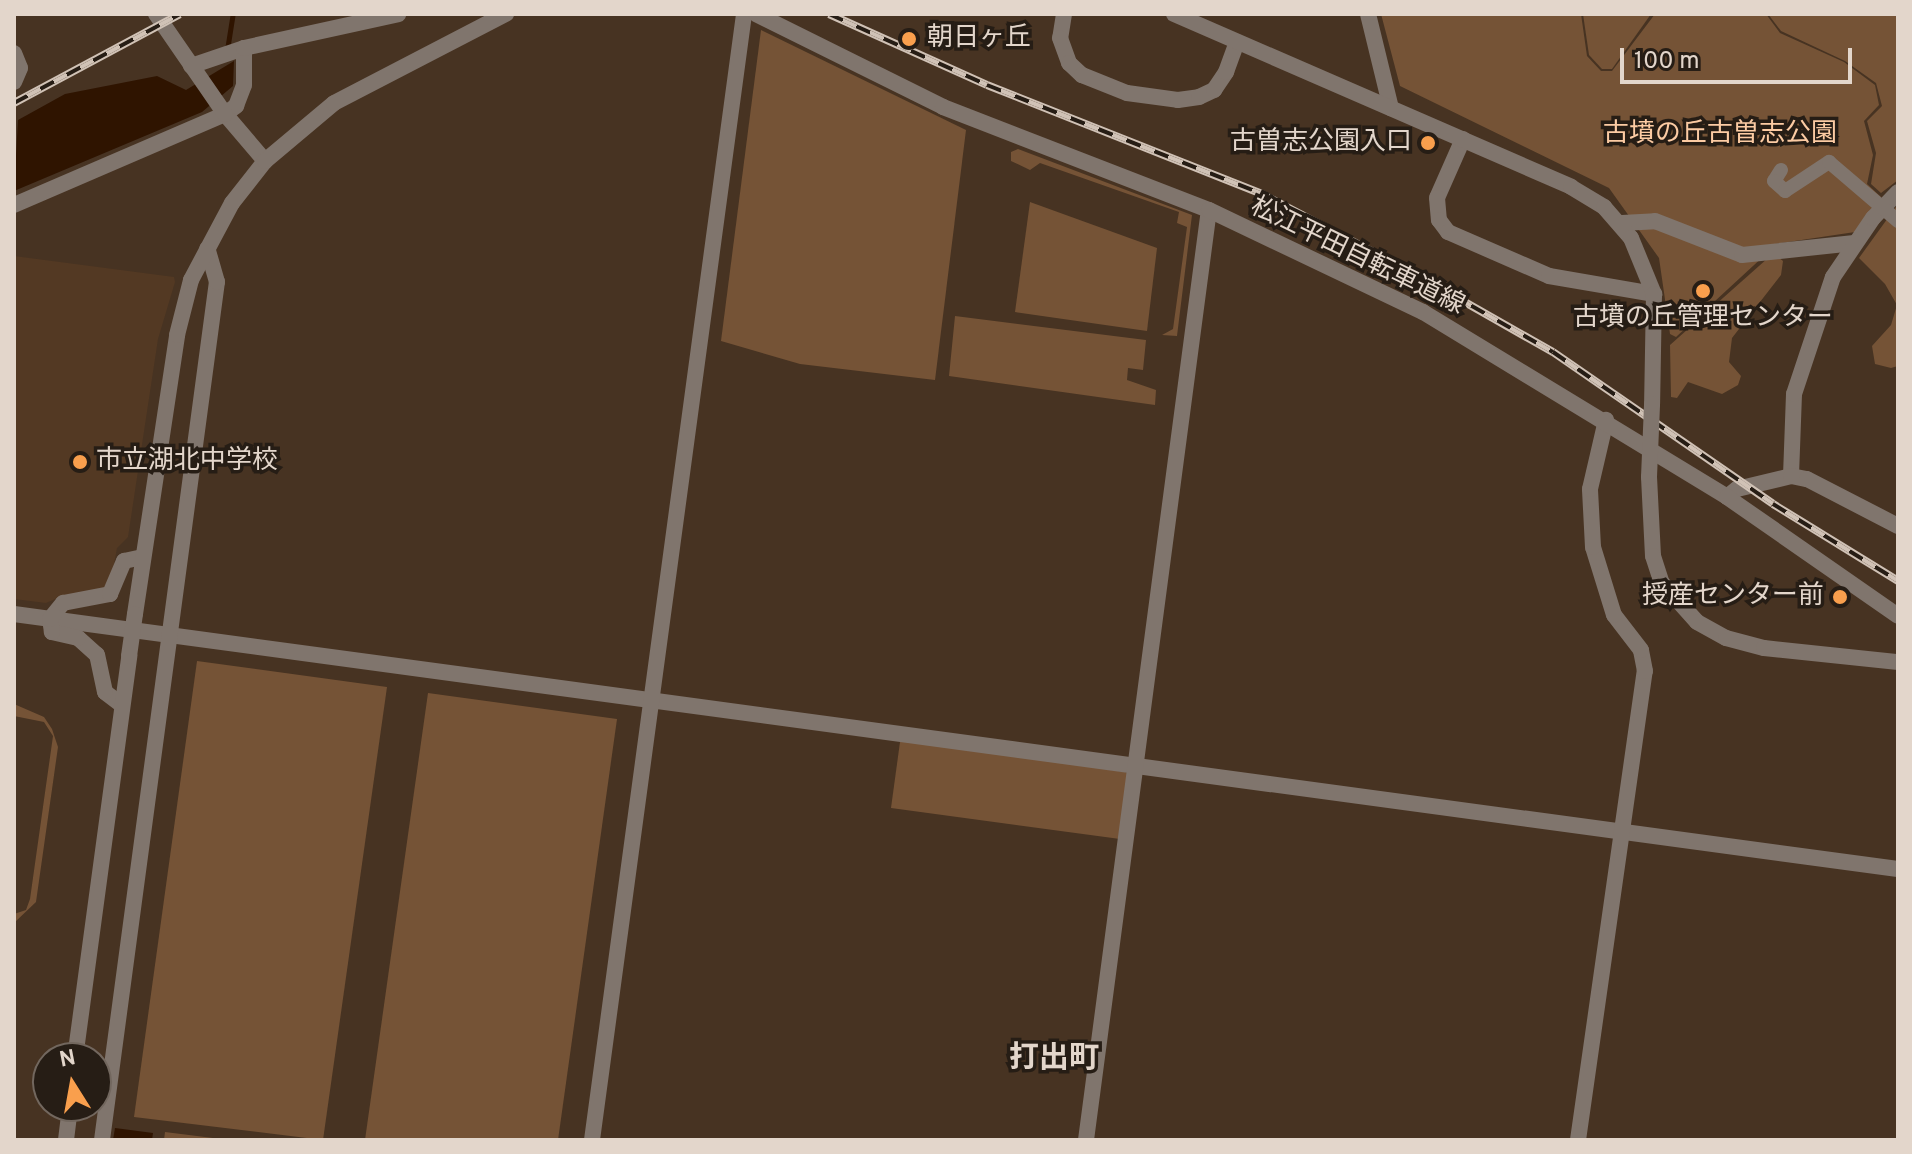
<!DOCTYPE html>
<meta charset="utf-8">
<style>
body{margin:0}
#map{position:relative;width:1912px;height:1154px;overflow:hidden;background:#473322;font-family:Overpass,"Noto Sans JP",sans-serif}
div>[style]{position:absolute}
.built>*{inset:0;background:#533923}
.green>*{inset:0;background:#755336}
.water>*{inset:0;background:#2f1400}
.stream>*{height:5px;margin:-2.5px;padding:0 2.5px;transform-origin:2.5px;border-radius:2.5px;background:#2f1400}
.pedestrian>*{height:14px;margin:-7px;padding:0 7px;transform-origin:7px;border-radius:7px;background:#80756d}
.minor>*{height:16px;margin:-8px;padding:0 8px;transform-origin:8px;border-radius:8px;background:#80756d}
.tertiary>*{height:16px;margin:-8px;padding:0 8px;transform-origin:8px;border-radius:8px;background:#80756d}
.rail>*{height:8px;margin-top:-4px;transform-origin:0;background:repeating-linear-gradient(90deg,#261d15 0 15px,#d0c2b6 0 30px);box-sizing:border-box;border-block:2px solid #d0c2b6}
.pedestrian-bridge>*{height:14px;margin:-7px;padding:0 7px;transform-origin:7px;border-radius:7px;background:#80756d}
.tertiary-bridge>*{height:16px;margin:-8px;padding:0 8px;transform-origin:8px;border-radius:8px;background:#80756d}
.dots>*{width:22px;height:22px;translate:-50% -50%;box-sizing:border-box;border:4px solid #261d15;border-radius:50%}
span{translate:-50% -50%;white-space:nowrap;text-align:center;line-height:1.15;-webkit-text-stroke:7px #261d15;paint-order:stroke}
.poi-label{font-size:26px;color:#e3d6cb}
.left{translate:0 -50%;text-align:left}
.right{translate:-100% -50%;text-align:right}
.park-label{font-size:26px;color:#fccba3}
.street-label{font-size:26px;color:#e3d6cb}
.quarter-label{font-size:30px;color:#e3d6cb;font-weight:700}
.frame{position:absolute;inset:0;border:16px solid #e3d6cb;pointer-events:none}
.north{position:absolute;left:32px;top:1042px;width:80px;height:80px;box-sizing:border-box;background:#261d15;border:2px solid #72675e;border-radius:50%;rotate:349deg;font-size:22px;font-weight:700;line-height:32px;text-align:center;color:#e3d6cb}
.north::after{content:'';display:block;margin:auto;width:28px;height:36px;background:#f99f4d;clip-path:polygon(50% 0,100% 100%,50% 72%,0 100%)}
.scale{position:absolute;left:1620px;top:48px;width:232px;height:36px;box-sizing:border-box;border:4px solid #e3d6cb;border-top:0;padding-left:10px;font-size:24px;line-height:28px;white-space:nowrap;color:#e3d6cb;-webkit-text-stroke:6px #261d15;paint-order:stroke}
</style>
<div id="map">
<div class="built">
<div style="clip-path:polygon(14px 256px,174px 277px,175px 282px,158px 339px,128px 537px,117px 548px,112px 575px,100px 594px,60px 597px,46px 603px,14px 599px)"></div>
</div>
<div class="green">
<div style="clip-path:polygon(1381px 14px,1581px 14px,1587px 56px,1601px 71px,1612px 71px,1655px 14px,1766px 14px,1780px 33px,1844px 62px,1875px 85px,1879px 105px,1864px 121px,1873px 155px,1867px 184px,1881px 197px,1855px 232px,1768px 245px,1766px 254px,1676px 337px,1670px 334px,1659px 258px,1609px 188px,1400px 86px)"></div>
<div style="clip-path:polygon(1583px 14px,1651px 14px,1612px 69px,1602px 69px,1589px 55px)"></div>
<div style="clip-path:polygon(1768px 14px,1898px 14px,1898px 180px,1881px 193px,1871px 184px,1876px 153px,1867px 121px,1882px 106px,1876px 83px,1845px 61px,1781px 31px)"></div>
<div style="clip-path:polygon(761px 30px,966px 130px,935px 380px,800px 364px,721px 341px)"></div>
<div style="clip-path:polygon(1018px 149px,1192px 215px,1177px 336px,1162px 335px,1173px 329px,1187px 227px,1177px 223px,1179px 212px,1040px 163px,1030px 170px,1011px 161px,1011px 152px)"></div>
<div style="clip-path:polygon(1030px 202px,1157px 248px,1147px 331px,1015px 312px)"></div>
<div style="clip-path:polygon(1898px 204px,1898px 366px,1891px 368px,1875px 364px,1872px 346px,1891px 325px,1897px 305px,1885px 284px,1859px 258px)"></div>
<div style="clip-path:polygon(1778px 257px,1783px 261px,1781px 275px,1732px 338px,1729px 362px,1741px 376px,1738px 385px,1722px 394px,1688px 382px,1677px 398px,1671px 397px,1670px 345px,1768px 258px)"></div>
<div style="clip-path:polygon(955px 316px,1146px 340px,1143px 370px,1128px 368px,1127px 380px,1156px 390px,1155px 405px,949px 376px)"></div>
<div style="clip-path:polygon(197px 661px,387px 687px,323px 1140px,134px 1117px)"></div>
<div style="clip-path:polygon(428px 693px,617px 719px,558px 1140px,365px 1140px)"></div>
<div style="clip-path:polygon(14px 704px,44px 717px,52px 729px,58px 747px,36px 902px,14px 923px,14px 914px,26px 910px,30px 899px,53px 736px,44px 722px,14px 716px)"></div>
<div style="clip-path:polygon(908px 740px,1125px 772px,1129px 774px,1120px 839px,891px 808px,900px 742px)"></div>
<div style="clip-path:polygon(165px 1132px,229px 1140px,164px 1140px)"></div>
</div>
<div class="water">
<div style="clip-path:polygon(234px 61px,233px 86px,202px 112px,14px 191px,18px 120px,65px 94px,157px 76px,186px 90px)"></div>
<div style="clip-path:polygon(115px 1128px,153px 1133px,152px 1140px,113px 1140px)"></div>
</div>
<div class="stream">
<div style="left:227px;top:50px;width:36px;rotate:-81deg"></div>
</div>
<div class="pedestrian">
<div style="left:1781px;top:170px;width:13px;rotate:122deg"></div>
<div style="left:1774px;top:181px;width:15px;rotate:42deg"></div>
<div style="left:1785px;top:191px;width:53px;rotate:-33.4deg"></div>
</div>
<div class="minor">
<div style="left:1064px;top:14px;width:24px;rotate:99deg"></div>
<div style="left:1060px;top:38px;width:27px;rotate:70deg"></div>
<div style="left:1069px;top:63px;width:18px;rotate:43deg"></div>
<div style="left:1082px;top:75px;width:48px;rotate:21.8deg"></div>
<div style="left:1127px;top:93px;width:51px;rotate:7.8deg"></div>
<div style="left:1178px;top:100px;width:21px;rotate:-8deg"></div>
<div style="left:1199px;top:97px;width:17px;rotate:-25deg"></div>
<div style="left:1214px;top:90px;width:22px;rotate:-56deg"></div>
<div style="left:1226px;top:72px;width:32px;rotate:-70deg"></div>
<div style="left:1368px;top:14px;width:97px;rotate:76.3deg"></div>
<div style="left:14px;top:53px;width:16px;rotate:68deg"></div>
<div style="left:20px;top:68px;width:15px;rotate:113deg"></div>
<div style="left:191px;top:66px;width:56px;rotate:-18.8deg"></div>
<div style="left:225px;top:114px;width:62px;rotate:49.6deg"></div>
<div style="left:1463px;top:139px;width:64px;rotate:113.8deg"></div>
<div style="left:1437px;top:198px;width:22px;rotate:85deg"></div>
<div style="left:1439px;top:220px;width:15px;rotate:53deg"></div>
<div style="left:1448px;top:232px;width:110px;rotate:23.5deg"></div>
<div style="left:1549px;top:276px;width:107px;rotate:9.7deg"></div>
<div style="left:14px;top:205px;width:230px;rotate:-23.3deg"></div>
<div style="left:225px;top:114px;width:14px;rotate:-36deg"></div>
<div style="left:236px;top:106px;width:22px;rotate:-69deg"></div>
<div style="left:244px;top:85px;width:37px;rotate:-90deg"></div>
<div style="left:244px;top:48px;width:158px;rotate:-12.4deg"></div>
<div style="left:1622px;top:223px;width:33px;rotate:-3deg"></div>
<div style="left:1655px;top:221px;width:93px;rotate:21.3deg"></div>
<div style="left:1742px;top:255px;width:113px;rotate:-6.1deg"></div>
<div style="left:1791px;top:476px;width:82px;rotate:-87.9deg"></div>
<div style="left:1794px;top:394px;width:123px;rotate:-71.6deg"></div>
<div style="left:1833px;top:277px;width:71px;rotate:-55.9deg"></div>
<div style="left:1873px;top:218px;width:36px;rotate:-46deg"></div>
<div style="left:1727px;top:497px;width:13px;rotate:-39deg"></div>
<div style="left:1737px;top:489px;width:56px;rotate:-13.5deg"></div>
<div style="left:1791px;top:476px;width:16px;rotate:11deg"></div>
<div style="left:1807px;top:479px;width:102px;rotate:27.3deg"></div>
<div style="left:14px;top:614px;width:1901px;rotate:7.71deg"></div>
<div style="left:122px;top:705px;width:21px;rotate:-143deg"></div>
<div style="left:105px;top:692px;width:38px;rotate:-102deg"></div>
<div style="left:97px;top:655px;width:25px;rotate:-138deg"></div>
<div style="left:78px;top:638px;width:27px;rotate:-167deg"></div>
<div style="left:52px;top:632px;width:13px;rotate:-99deg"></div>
<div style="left:50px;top:619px;width:21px;rotate:-51deg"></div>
<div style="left:63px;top:603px;width:48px;rotate:-10.8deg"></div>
<div style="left:110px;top:594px;width:36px;rotate:-67deg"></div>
<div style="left:124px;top:561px;width:19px;rotate:-12deg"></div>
<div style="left:102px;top:1140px;width:866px;rotate:-82.37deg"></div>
<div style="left:217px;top:282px;width:35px;rotate:-106deg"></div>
<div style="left:592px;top:1140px;width:1136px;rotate:-82.31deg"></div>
<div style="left:1086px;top:1140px;width:938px;rotate:-82.47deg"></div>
<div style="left:1578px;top:1140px;width:474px;rotate:-81.9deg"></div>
<div style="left:1645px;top:671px;width:21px;rotate:-101deg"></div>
<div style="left:1641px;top:650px;width:44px;rotate:-127.6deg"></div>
<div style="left:1614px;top:615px;width:71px;rotate:-107.2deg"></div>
<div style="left:1593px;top:547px;width:58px;rotate:-93deg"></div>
<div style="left:1590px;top:489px;width:71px;rotate:-76.9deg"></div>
</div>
<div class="tertiary">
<div style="left:156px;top:14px;width:121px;rotate:55.4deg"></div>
<div style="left:756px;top:14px;width:209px;rotate:26.4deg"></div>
<div style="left:943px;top:107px;width:285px;rotate:21.2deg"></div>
<div style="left:1209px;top:210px;width:237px;rotate:25.5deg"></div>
<div style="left:1423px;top:312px;width:356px;rotate:31.3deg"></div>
<div style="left:1727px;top:497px;width:208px;rotate:34.8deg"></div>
<div style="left:1174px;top:14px;width:433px;rotate:23.5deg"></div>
<div style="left:1571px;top:187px;width:39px;rotate:31deg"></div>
<div style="left:1604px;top:207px;width:41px;rotate:48.9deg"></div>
<div style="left:1631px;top:238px;width:61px;rotate:67.7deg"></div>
<div style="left:1654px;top:294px;width:110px;rotate:91deg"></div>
<div style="left:1649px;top:477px;width:79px;rotate:87.1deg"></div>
<div style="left:1653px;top:556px;width:28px;rotate:72deg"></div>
<div style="left:1662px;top:583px;width:52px;rotate:48.1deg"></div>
<div style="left:1697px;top:622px;width:33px;rotate:29deg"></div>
<div style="left:1726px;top:638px;width:39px;rotate:15deg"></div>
<div style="left:1764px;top:648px;width:135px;rotate:6deg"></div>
<div style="left:135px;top:614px;width:282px;rotate:-81.4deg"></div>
<div style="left:177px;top:335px;width:57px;rotate:-75.7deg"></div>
<div style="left:191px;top:280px;width:87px;rotate:-62deg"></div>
<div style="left:232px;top:203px;width:53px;rotate:-51.8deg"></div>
<div style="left:265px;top:161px;width:90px;rotate:-40deg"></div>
<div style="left:334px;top:103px;width:194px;rotate:-27.4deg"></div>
<div style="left:75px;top:1058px;width:406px;rotate:-82.3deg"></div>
<div style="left:66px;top:1140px;width:34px;rotate:-83deg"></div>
</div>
<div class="rail">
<div style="left:829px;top:14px;width:173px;rotate:24.2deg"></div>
<div style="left:987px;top:85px;width:296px;rotate:21.6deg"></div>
<div style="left:1262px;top:194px;width:177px;rotate:27.6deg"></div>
<div style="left:1419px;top:276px;width:154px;rotate:29.6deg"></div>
<div style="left:1553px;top:352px;width:267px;rotate:34.6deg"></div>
<div style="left:1773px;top:504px;width:147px;rotate:31.6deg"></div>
<div style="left:14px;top:103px;width:188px;rotate:-28.2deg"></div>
</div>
<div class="pedestrian-bridge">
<div style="left:1829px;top:162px;width:91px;rotate:40.5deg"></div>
</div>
<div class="tertiary-bridge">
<div style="left:1649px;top:477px;width:73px;rotate:-87.6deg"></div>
<div style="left:129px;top:656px;width:42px;rotate:-81.9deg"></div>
</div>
<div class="dots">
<div style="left:909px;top:39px;background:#f99f4d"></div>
<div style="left:1428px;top:143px;background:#f99f4d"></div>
<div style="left:1703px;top:291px;background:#f99f4d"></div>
<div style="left:80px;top:462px;background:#f99f4d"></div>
<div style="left:1840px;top:597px;background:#f99f4d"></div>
</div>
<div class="poi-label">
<span class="left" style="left:927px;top:39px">朝日ヶ丘</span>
<span class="right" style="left:1412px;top:143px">古曽志公園入口</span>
<span style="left:1703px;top:319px">古墳の丘管理センター</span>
<span class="left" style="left:96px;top:462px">市立湖北中学校</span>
<span class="right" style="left:1824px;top:597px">授産センター前</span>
</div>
<div class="park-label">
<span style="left:1720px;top:135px">古墳の丘古曽志公園</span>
</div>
<div class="street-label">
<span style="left:1357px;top:257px;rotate:26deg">松江平田自転車道線</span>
</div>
<div class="quarter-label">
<span style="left:1054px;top:1060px">打出町</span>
</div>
<div class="frame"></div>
<div class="north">N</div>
<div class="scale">100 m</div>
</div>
